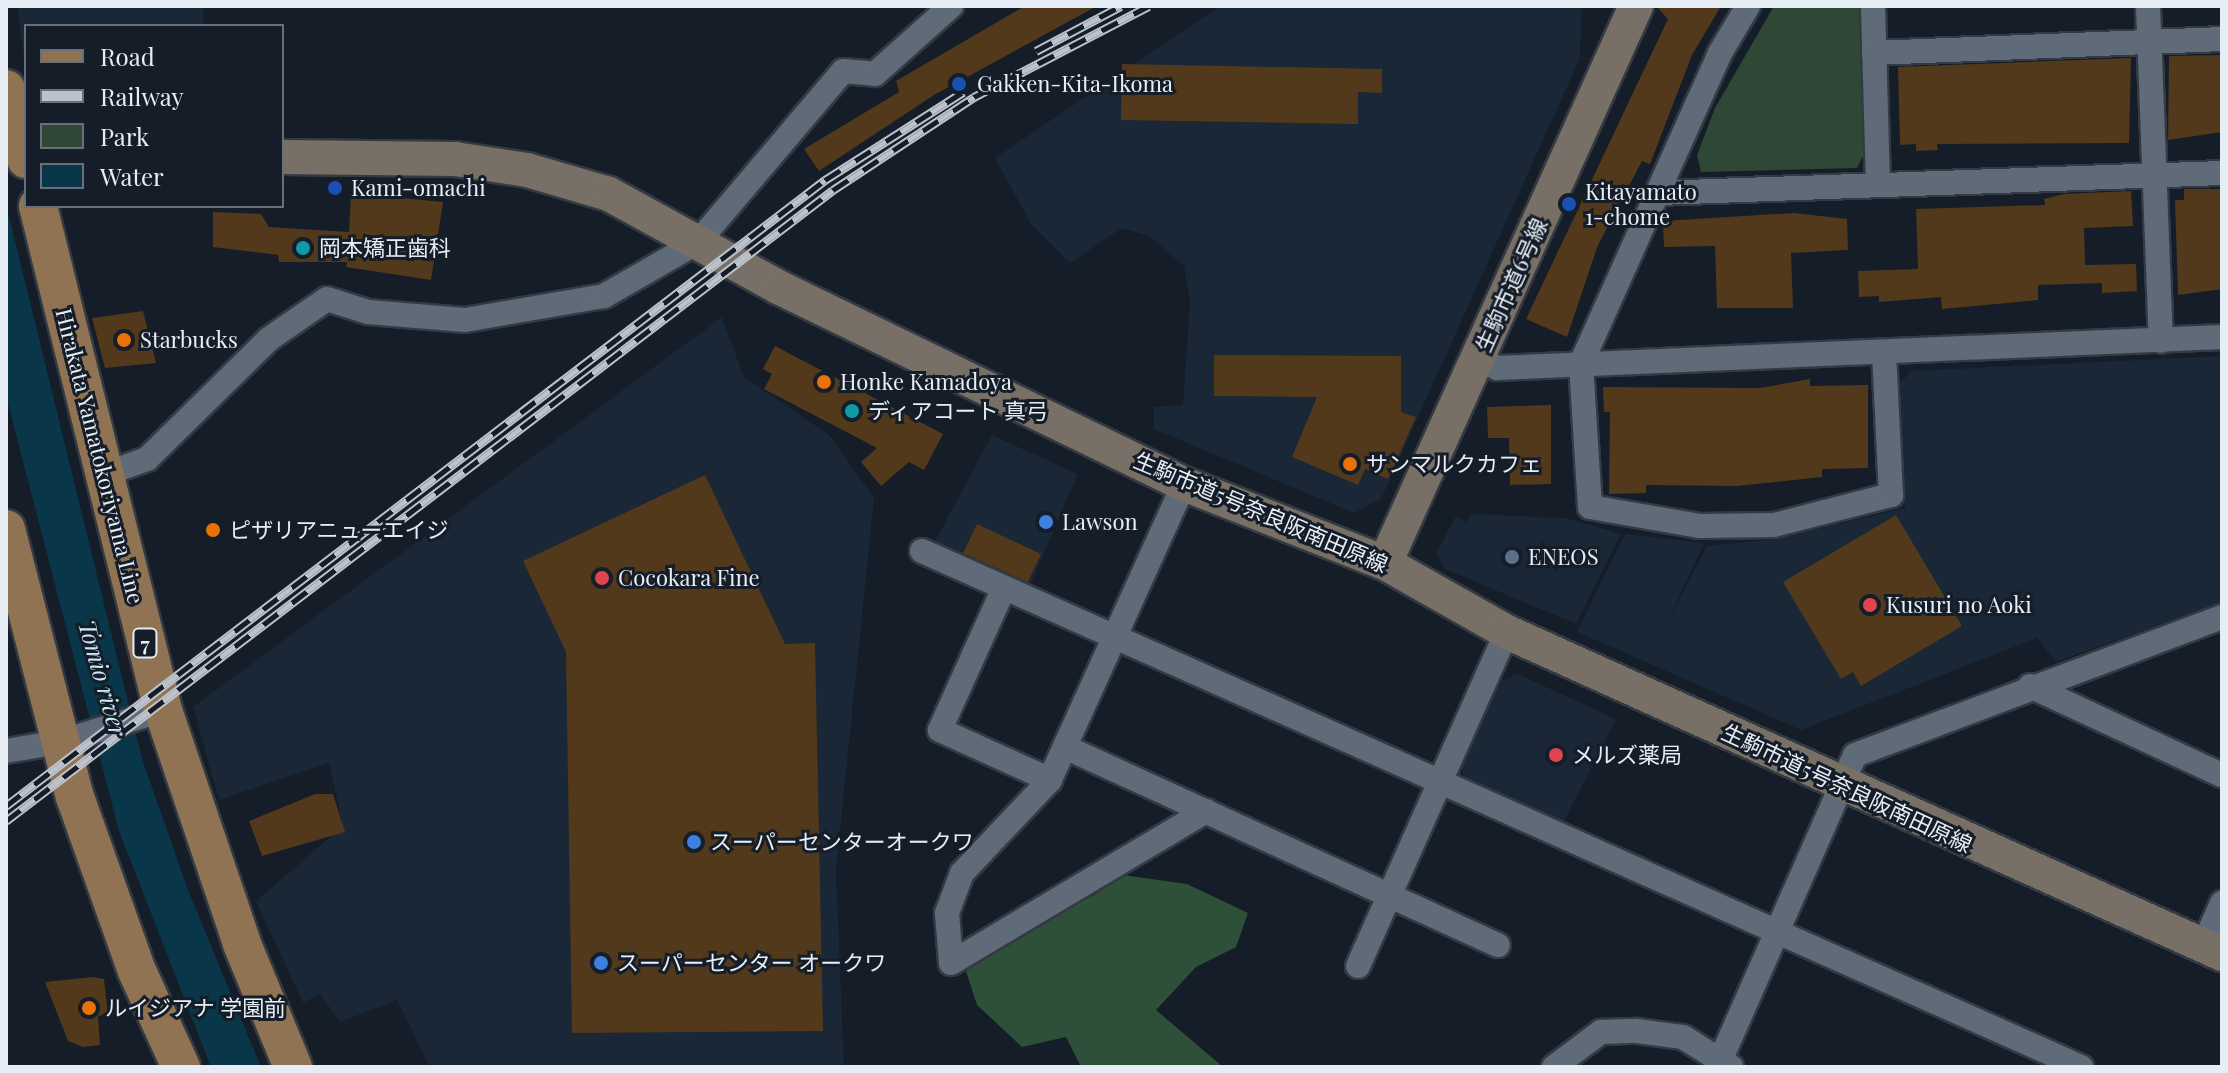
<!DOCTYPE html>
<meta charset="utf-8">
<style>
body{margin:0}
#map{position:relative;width:2228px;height:1073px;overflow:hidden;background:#141d28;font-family:"Playfair Display","Noto Sans JP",serif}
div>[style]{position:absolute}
.built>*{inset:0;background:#192736}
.green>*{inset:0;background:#2f4835}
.forest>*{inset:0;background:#2e5038}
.water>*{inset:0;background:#093749}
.building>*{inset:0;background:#52391b}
.roads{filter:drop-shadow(2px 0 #343a42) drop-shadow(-2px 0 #343a42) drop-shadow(0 2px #343a42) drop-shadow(0 -2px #343a42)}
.street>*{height:24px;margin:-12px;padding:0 12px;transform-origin:12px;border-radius:12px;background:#5f6b78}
.secondary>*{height:34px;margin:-17px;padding:0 17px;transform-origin:17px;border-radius:17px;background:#786f66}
.primary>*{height:38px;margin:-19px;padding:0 19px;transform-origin:19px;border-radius:19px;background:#907353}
.rail>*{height:9px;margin-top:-4.5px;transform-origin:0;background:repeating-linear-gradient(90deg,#141d28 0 18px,#bbc2cb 0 36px);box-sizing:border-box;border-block:2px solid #bbc2cb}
.dots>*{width:22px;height:22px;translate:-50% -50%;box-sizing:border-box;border:4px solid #141d28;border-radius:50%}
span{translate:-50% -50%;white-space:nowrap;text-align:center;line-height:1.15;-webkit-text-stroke:6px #141d28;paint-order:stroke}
.shield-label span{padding:2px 6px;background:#141d28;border:2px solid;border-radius:6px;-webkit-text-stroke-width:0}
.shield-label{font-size:20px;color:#e7edf5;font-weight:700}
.poi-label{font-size:22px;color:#e7edf5}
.left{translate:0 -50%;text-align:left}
.street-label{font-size:22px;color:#e7edf5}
.water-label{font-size:24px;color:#cde8f7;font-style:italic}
.frame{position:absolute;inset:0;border:8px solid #e7edf5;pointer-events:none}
.legend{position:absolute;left:24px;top:24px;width:260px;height:184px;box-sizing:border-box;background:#141d28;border:2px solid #68707a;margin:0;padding:10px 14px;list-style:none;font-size:24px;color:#e7edf5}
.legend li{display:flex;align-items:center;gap:16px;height:40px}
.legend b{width:40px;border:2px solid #68707a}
</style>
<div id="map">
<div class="built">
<div style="clip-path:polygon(17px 6px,203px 6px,203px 26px,26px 26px,26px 72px)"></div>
<div style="clip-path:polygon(1220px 6px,1582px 6px,1580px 58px,1381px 499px,1354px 513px,1154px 429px,1154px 407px,1183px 405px,1190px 302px,1184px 266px,1149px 236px,1122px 228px,1070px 263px,1031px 224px,995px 158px)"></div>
<div style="clip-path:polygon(722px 317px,744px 377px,829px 435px,874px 498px,836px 870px,844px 1067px,430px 1067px,397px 1000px,340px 1022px,320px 994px,303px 1003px,256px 901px,343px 826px,329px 763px,219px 800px,193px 707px)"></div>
<div style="clip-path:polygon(2222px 356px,2222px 602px,2056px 662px,2037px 638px,1801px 730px,1577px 632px,1625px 534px,1704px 543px,1667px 624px,1707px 546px,1776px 539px,1905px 508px,1898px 385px,1911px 371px)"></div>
<div style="clip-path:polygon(992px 435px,1078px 474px,1029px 588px,933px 545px)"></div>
<div style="clip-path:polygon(1471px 514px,1566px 518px,1621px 534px,1576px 624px,1445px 569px,1436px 554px,1456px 516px,1466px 522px)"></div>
<div style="clip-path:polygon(1518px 674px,1616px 719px,1561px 827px,1466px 785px,1461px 767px,1502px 680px)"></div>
</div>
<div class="green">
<div style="clip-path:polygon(1774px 6px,1864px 6px,1868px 146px,1857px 168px,1701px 172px,1697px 155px,1715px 108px)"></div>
</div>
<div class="forest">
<div style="clip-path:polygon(1123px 875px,1187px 884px,1248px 913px,1236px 947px,1196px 967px,1156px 1010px,1223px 1067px,1081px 1067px,1066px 1037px,1022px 1047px,977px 1005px,965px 968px,1016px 908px,1093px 896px)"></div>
</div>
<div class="water">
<div style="clip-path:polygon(6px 204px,142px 759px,188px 890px,261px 1067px,211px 1067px,119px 831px,6px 396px)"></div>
</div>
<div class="building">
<div style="clip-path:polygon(1025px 6px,1097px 6px,934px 95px,819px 171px,804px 149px,899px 92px,896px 81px)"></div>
<div style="clip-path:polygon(1656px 6px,1721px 6px,1692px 55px,1650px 164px,1642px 161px,1598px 245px,1567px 337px,1526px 319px,1668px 19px)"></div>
<div style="clip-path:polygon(2222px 55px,2222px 132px,2168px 140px,2169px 56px)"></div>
<div style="clip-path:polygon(2131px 58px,2129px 143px,1937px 144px,1938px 150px,1916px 151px,1916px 144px,1900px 145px,1898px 67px)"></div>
<div style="clip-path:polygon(1122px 64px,1382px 69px,1382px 93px,1358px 92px,1358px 124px,1121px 120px)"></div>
<div style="clip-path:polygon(2184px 189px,2222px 189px,2222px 289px,2178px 295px,2175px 200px,2184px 200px)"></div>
<div style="clip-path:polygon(2131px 191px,2133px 226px,2084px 228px,2085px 265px,2136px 264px,2137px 291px,2102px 293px,2102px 283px,2038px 285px,2038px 300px,1942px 309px,1941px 297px,1879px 302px,1879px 296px,1859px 297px,1858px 271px,1918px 269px,1916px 209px,2045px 205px,2044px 199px,2064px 194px)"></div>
<div style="clip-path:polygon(351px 193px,443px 202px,431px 280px,346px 267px,347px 262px,279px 262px,278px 255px,213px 247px,213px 212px,261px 214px,269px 227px,349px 232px)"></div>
<div style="clip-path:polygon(1794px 213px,1847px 219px,1848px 250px,1791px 253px,1793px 308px,1717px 308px,1715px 246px,1664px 247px,1663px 221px)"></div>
<div style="clip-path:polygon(143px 311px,156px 363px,105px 368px,92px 318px)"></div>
<div style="clip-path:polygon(775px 346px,943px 434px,924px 470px,909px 462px,881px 486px,861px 462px,877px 448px,764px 389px,772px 374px,763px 369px)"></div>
<div style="clip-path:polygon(1214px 355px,1401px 356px,1401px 412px,1416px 417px,1388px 479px,1365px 469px,1358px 485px,1292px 457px,1317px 397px,1214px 396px)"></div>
<div style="clip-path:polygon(1810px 379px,1810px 386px,1868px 385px,1868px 468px,1822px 469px,1822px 477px,1737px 486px,1646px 485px,1646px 493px,1609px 494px,1610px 412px,1604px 412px,1603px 387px,1760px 388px)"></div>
<div style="clip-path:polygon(1551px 405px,1551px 484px,1510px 485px,1509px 438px,1488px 438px,1487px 407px)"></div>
<div style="clip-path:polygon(705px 475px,785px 644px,815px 643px,823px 1031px,572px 1033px,566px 652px,523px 561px)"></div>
<div style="clip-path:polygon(1896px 515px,1962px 626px,1861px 686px,1853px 672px,1841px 679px,1783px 582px)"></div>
<div style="clip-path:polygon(977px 524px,1041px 554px,1028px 582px,963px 553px)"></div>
<div style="clip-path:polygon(315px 794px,333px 794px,345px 832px,262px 856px,249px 821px)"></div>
<div style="clip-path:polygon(93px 977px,104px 979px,108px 1015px,98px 1016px,100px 1045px,83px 1047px,68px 1041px,45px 982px)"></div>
</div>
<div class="roads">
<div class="street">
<div style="left:1748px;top:6px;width:55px;rotate:120.8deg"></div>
<div style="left:1720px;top:53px;width:341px;rotate:114.1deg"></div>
<div style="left:1581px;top:364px;width:143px;rotate:86.4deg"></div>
<div style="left:1590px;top:507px;width:112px;rotate:9.8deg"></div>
<div style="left:1700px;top:526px;width:74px;rotate:-0.8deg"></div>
<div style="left:1774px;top:525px;width:121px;rotate:-14.4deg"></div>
<div style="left:1891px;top:495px;width:141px;rotate:-92.8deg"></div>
<div style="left:1873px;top:6px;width:178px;rotate:88.4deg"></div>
<div style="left:2148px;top:6px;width:335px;rotate:87.8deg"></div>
<div style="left:1874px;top:53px;width:348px;rotate:-2.3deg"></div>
<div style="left:1658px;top:193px;width:564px;rotate:-2.03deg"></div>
<div style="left:1479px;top:358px;width:21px;rotate:29deg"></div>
<div style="left:1497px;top:368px;width:726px;rotate:-2.45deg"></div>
<div style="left:105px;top:474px;width:45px;rotate:-19.7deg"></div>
<div style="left:147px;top:459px;width:171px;rotate:-44.5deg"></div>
<div style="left:269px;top:339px;width:70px;rotate:-34.6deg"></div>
<div style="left:327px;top:299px;width:43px;rotate:17.6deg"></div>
<div style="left:368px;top:312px;width:97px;rotate:4.7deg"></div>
<div style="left:465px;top:320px;width:141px;rotate:-9.8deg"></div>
<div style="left:604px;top:296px;width:108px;rotate:-29.9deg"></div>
<div style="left:698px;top:242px;width:224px;rotate:-49.7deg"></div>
<div style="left:843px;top:71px;width:32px;rotate:5deg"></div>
<div style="left:875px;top:74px;width:102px;rotate:-41.8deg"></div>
<div style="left:1184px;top:484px;width:325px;rotate:114.4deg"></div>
<div style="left:1050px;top:780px;width:128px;rotate:133.4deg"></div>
<div style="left:962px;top:873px;width:43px;rotate:110.6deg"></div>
<div style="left:947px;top:913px;width:50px;rotate:85.4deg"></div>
<div style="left:951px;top:963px;width:297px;rotate:-30.8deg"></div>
<div style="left:922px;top:551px;width:1269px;rotate:24deg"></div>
<div style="left:1004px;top:588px;width:156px;rotate:114.3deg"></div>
<div style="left:940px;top:730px;width:121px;rotate:24.4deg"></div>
<div style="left:2030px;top:686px;width:212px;rotate:24.9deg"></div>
<div style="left:1065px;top:747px;width:476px;rotate:24.6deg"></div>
<div style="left:6px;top:751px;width:55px;rotate:-9.5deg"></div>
<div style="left:60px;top:742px;width:108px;rotate:-17.3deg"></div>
<div style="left:2203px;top:946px;width:47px;rotate:-66.2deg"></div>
<div style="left:1358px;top:966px;width:366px;rotate:-66deg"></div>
<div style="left:1720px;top:1061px;width:334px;rotate:-66.2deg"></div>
<div style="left:1855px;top:755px;width:392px;rotate:-20.6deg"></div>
<div style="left:1554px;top:1067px;width:59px;rotate:-36.7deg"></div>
<div style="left:1601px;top:1032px;width:36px;rotate:-2deg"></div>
<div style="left:1637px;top:1031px;width:46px;rotate:7.4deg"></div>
<div style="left:1683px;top:1037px;width:57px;rotate:32deg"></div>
</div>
<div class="secondary">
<div style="left:282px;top:157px;width:173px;rotate:0.7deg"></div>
<div style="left:455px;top:159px;width:73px;rotate:8.7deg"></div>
<div style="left:527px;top:170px;width:85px;rotate:16.3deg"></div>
<div style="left:609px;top:194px;width:193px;rotate:28.8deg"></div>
<div style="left:778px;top:287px;width:451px;rotate:25.9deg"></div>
<div style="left:1184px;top:484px;width:216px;rotate:21.5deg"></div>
<div style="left:1385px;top:563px;width:140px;rotate:29.5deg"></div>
<div style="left:1507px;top:632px;width:784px;rotate:24.24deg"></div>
<div style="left:1385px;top:563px;width:611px;rotate:-65.74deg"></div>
</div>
<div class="primary">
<div style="left:6px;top:89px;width:73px;rotate:74.1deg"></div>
<div style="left:38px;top:206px;width:519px;rotate:76.07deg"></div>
<div style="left:163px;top:710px;width:247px;rotate:71.3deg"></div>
<div style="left:242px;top:944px;width:133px;rotate:67.5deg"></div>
<div style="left:6px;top:529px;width:277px;rotate:75.6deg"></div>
<div style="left:75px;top:797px;width:185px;rotate:70.4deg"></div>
<div style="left:137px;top:971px;width:106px;rotate:65.4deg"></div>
</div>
</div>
<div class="rail">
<div style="left:1036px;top:51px;width:96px;rotate:-27.9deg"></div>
<div style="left:6px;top:806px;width:1031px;rotate:-37.39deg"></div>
<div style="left:825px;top:180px;width:164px;rotate:-32.5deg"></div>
<div style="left:6px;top:821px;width:1040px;rotate:-37.34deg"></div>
<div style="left:833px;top:190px;width:169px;rotate:-33.4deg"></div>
<div style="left:974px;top:97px;width:197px;rotate:-27.5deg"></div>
</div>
<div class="dots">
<div style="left:959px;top:84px;background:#1a4fb4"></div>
<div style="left:335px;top:188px;background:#1a4fb4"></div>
<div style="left:1569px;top:204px;background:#1a4fb4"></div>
<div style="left:303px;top:248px;background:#0f9aa8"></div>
<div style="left:124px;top:340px;background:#e8710a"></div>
<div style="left:824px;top:382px;background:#e8710a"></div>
<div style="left:852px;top:411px;background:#0f9aa8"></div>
<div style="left:1350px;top:464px;background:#e8710a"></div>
<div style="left:1046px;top:522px;background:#3f7fe0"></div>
<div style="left:213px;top:530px;background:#e8710a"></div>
<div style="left:1512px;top:557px;background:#5c6f8a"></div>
<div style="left:602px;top:578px;background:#e0444e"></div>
<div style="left:1870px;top:605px;background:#e0444e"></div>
<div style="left:1556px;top:755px;background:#e0444e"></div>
<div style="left:694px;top:842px;background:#3f7fe0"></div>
<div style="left:601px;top:963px;background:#3f7fe0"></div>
<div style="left:89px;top:1008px;background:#e8710a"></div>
</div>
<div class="shield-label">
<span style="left:145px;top:643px">7</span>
</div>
<div class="poi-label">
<span class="left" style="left:977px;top:84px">Gakken-Kita-Ikoma</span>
<span class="left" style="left:351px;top:188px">Kami-omachi</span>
<span class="left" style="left:1585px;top:204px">Kitayamato<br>1-chome</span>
<span class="left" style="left:319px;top:248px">岡本矯正歯科</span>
<span class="left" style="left:140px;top:340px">Starbucks</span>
<span class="left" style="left:840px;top:382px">Honke Kamadoya</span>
<span class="left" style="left:868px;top:411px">ディアコート 真弓</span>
<span class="left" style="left:1366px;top:464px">サンマルクカフェ</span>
<span class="left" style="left:1062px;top:522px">Lawson</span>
<span class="left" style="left:229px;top:530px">ピザリアニューエイジ</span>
<span class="left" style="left:1528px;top:557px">ENEOS</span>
<span class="left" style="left:618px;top:578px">Cocokara Fine</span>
<span class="left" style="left:1886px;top:605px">Kusuri no Aoki</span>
<span class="left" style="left:1572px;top:755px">メルズ薬局</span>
<span class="left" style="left:710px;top:842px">スーパーセンターオークワ</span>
<span class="left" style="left:617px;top:963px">スーパーセンター オークワ</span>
<span class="left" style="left:105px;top:1008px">ルイジアナ 学園前</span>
</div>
<div class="street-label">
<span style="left:1511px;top:285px;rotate:-66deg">生駒市道6号線</span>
<span style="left:100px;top:456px;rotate:76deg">Hirakata Yamatokoriyama Line</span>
<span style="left:1261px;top:512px;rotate:23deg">生駒市道5号奈良阪南田原線</span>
<span style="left:1847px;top:788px;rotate:25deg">生駒市道5号奈良阪南田原線</span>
</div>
<div class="water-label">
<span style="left:103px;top:678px;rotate:74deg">Tomio river</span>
</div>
<div class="frame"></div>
<ul class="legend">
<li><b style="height:10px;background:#907353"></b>Road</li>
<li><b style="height:10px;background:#bbc2cb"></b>Railway</li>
<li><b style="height:22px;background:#2f4835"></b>Park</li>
<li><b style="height:22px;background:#093749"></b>Water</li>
</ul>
</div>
